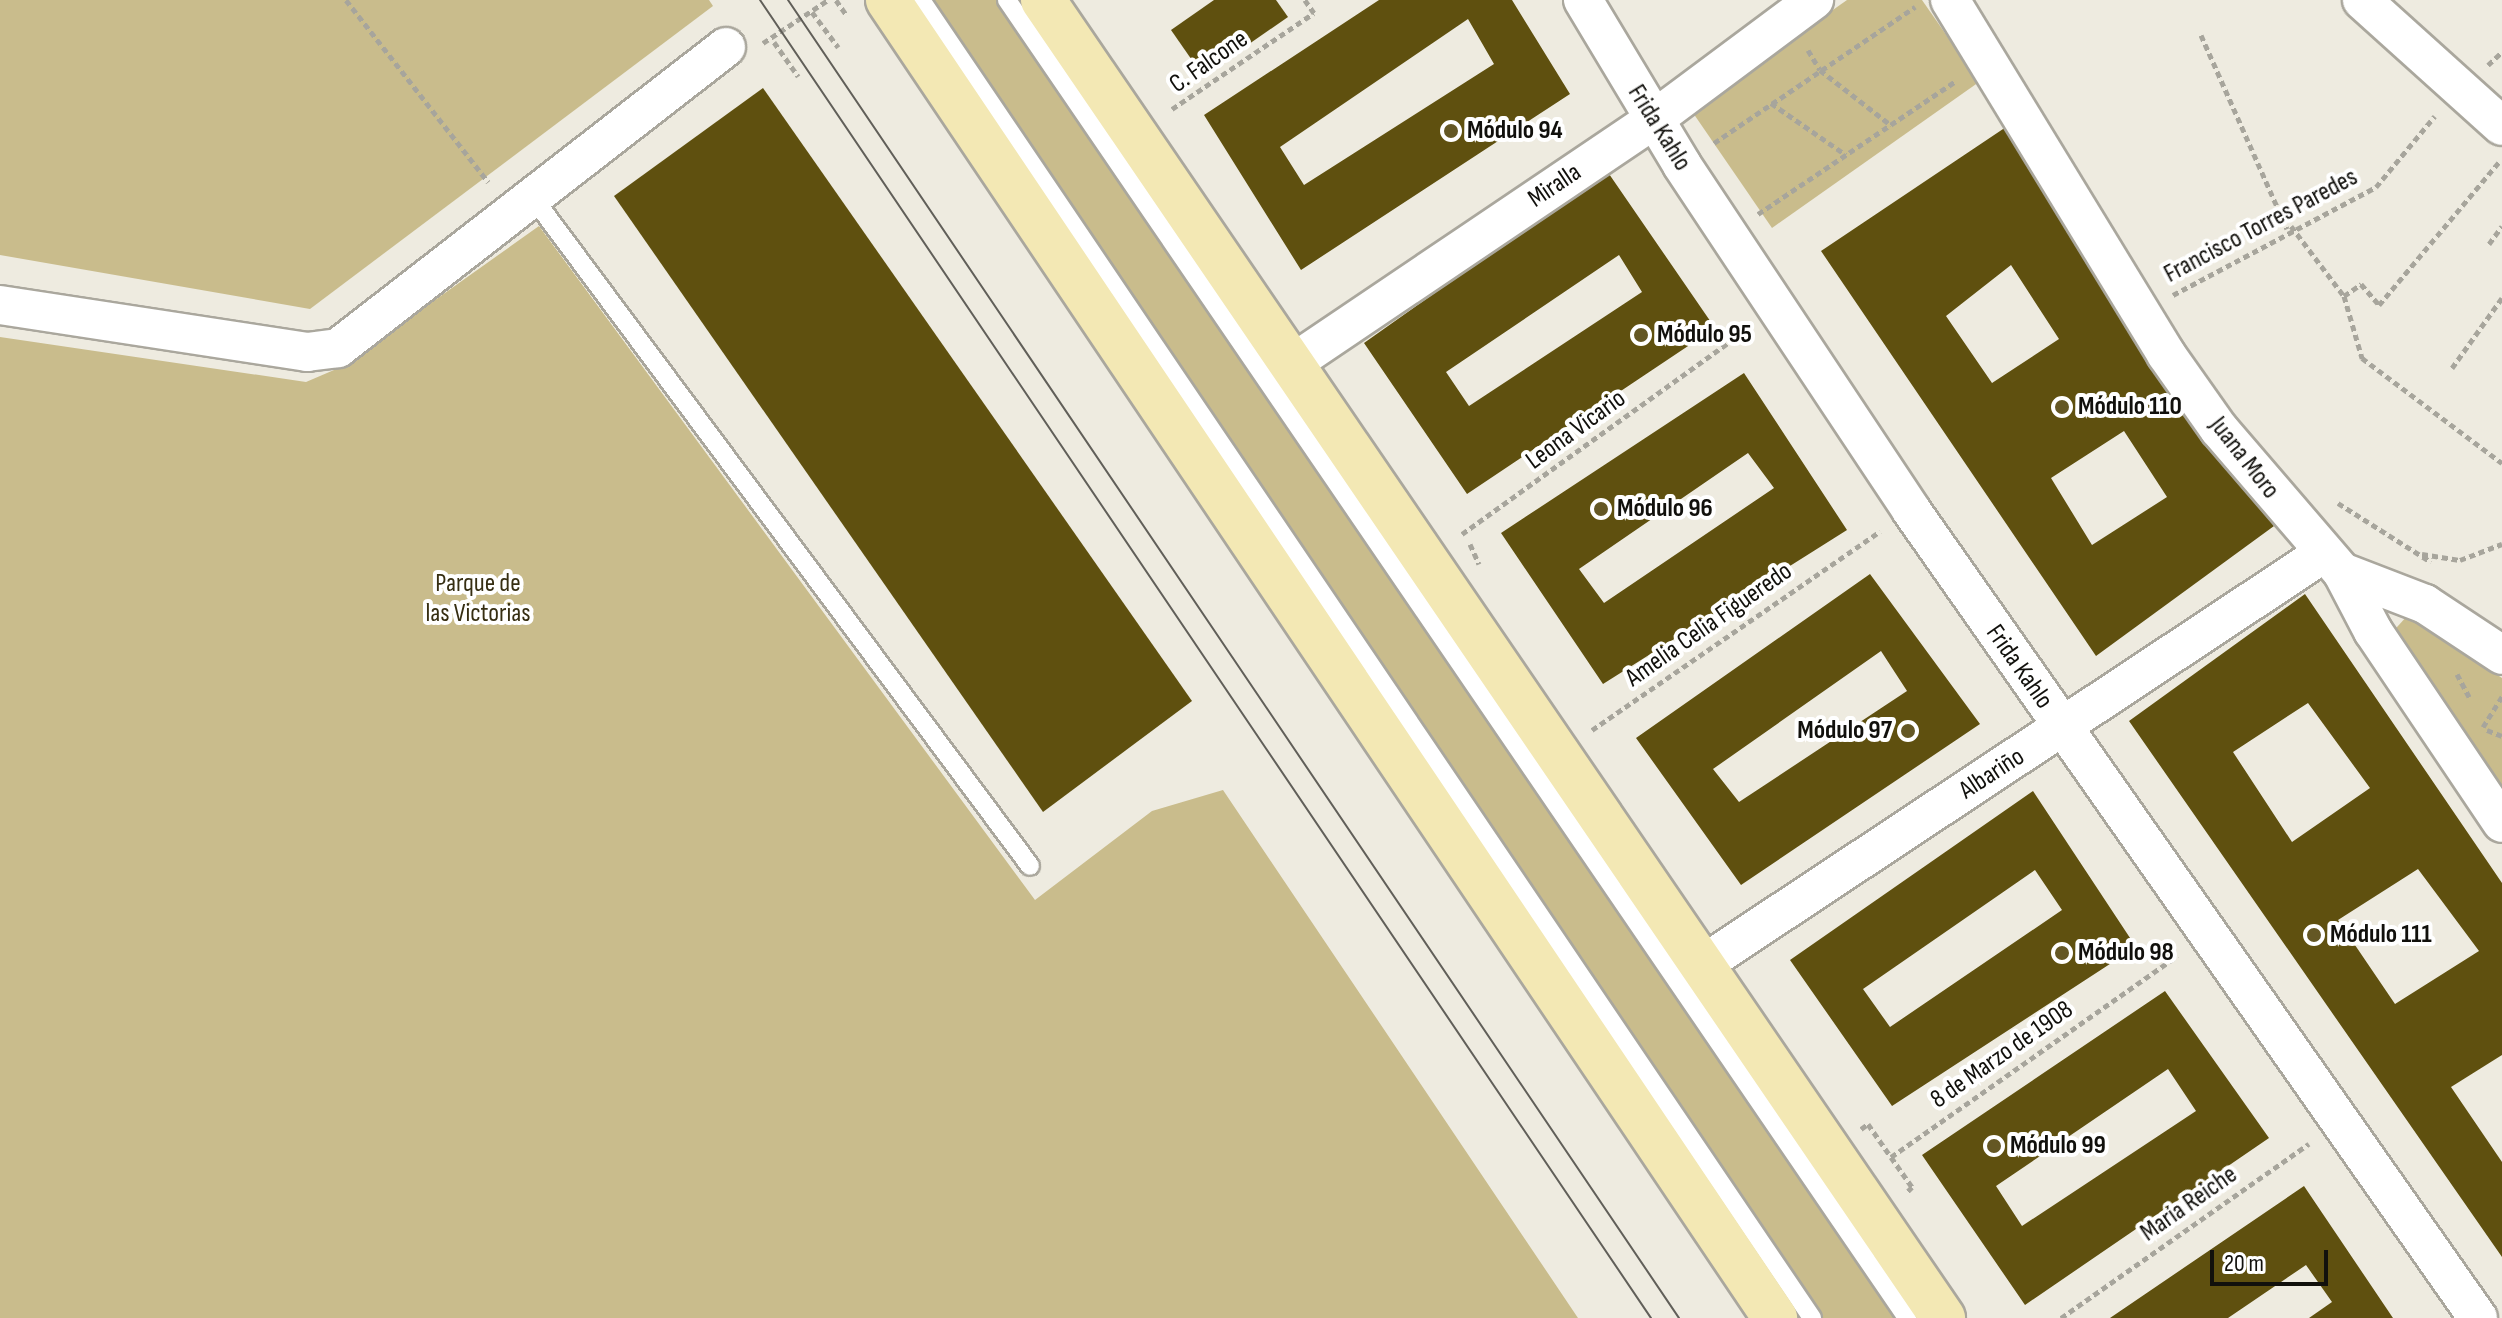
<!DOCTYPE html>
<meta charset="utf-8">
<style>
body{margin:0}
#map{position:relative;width:2502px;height:1318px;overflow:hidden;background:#eeebe0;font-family:"Sofia Sans Condensed",sans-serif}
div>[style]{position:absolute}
.green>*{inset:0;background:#c9bc8c}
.building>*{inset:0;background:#5f500f}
.path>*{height:5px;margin-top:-2.5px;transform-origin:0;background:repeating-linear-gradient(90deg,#a7a59c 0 6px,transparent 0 10px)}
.roads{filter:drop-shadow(2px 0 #aaa79d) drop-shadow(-2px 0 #aaa79d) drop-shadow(0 2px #aaa79d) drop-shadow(0 -2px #aaa79d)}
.service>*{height:18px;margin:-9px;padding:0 9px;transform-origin:9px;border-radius:9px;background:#fff}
.minor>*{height:38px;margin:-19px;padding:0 19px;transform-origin:19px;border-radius:19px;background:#fff}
.secondary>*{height:44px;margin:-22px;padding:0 22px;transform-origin:22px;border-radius:22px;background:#f3e8b4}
.tram>*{height:2px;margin:-1px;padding:0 1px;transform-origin:1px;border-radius:1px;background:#615f59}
.dots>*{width:22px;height:22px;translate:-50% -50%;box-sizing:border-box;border:4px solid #fff;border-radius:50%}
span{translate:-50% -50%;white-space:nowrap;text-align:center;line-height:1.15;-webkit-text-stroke:8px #fff;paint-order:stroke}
.street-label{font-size:26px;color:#11100c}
.poi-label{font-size:26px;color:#11100c;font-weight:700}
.left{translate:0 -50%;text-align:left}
.right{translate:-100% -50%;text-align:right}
.park-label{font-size:26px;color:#362e12}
.scale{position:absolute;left:2210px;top:1250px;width:118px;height:36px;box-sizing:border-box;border:4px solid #11100c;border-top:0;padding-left:10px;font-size:24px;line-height:28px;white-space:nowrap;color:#11100c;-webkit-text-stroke:6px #fff;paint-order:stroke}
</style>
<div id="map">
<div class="green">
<div style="clip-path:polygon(0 0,709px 0,713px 6px,310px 309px,0 255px)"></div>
<div style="clip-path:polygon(921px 0,1007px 0,1907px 1318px,1812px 1318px)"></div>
<div style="clip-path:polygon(1847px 0,1922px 0,1979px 82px,1772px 228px,1691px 110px)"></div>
<div style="clip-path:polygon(539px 226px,1035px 900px,1152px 811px,1223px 790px,1578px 1318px,0 1318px,0 337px,306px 382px,341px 367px)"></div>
<div style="clip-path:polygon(2408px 615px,2502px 678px,2502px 794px,2387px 638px)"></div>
</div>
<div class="building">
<div style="clip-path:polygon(1214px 0,1276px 0,1288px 17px,1203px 76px,1171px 30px)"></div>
<div style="clip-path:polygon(evenodd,1379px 0,1512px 0,1570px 94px,1301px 270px,1204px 115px,1379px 0,1468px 19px,1494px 64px,1304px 185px,1280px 147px,1468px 19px)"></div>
<div style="clip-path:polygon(763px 88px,1192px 701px,1043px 812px,614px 196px)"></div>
<div style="clip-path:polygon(evenodd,2012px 123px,2274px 526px,2096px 656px,1821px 251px,2012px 123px,2011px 265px,2059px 339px,1992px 383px,1946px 316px,2011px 265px,2012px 123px,2124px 431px,2167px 497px,2092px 545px,2051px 478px,2124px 431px)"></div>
<div style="clip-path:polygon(evenodd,1607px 171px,1715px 328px,1467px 494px,1364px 343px,1607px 171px,1619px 255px,1642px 292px,1469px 406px,1446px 372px,1619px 255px)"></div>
<div style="clip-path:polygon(evenodd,1744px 373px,1847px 530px,1603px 684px,1501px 533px,1744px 373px,1748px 453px,1774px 488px,1604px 603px,1579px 569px,1748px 453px)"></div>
<div style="clip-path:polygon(evenodd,1870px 574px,1980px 724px,1741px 885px,1636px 738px,1870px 574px,1881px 651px,1907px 691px,1739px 802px,1713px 769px,1881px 651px)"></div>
<div style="clip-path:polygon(evenodd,2305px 594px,2502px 883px,2502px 1055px,2451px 1087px,2502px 1162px,2502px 1257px,2129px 721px,2305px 594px,2308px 703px,2370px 788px,2292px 842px,2233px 752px,2308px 703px,2305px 594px,2418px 869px,2479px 951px,2395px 1004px,2338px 920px,2418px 869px)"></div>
<div style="clip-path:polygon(evenodd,2033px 791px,2136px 947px,1892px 1106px,1790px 960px,2033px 791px,2035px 870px,2062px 910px,1890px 1027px,1863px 989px,2035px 870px)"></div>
<div style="clip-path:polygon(evenodd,2165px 991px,2269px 1138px,2025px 1305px,1922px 1155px,2165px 991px,2168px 1069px,2196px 1111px,2022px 1226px,1996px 1186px,2168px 1069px)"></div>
<div style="clip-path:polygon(2304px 1186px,2393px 1318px,2309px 1318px,2332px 1302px,2306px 1265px,2228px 1318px,2110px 1318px)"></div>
</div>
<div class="path">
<div style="left:346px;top:0;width:231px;rotate:52deg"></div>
<div style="left:836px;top:0;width:19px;rotate:55deg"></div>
<div style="left:812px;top:12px;width:44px;rotate:53.4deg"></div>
<div style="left:2201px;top:35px;width:212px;rotate:66.1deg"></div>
<div style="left:774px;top:42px;width:42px;rotate:54.8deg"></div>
<div style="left:763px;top:43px;width:78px;rotate:-33.5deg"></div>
<div style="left:1808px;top:50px;width:23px;rotate:59deg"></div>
<div style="left:1820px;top:70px;width:90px;rotate:37.8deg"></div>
<div style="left:2488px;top:65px;width:19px;rotate:-43deg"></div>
<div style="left:1771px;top:103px;width:91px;rotate:34.7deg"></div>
<div style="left:1172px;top:109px;width:171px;rotate:-34.1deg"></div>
<div style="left:1314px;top:13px;width:16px;rotate:-125deg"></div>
<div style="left:1714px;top:143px;width:243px;rotate:-34.1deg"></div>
<div style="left:1758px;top:214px;width:239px;rotate:-33.9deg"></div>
<div style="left:2291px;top:226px;width:88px;rotate:52.9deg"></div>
<div style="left:2344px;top:296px;width:21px;rotate:-35deg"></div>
<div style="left:2361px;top:284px;width:28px;rotate:49deg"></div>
<div style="left:2379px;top:305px;width:187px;rotate:-50deg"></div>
<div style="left:2489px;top:244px;width:22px;rotate:-54deg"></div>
<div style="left:2173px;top:295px;width:230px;rotate:-28deg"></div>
<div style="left:2376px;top:187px;width:92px;rotate:-50.3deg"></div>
<div style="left:2344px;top:296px;width:65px;rotate:73.8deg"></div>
<div style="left:2362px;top:358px;width:175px;rotate:36.9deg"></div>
<div style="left:2452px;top:368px;width:86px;rotate:-54.5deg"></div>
<div style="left:2338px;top:503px;width:110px;rotate:32.4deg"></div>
<div style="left:1462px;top:534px;width:351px;rotate:-35.7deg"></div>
<div style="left:1470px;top:544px;width:22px;rotate:66deg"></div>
<div style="left:2422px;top:554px;width:38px;rotate:9deg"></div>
<div style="left:2460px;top:560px;width:45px;rotate:-20.9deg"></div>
<div style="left:2457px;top:674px;width:26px;rotate:62deg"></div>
<div style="left:2483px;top:727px;width:36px;rotate:-58deg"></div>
<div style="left:1592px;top:730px;width:350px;rotate:-34.6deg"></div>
<div style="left:2487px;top:730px;width:16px;rotate:22deg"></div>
<div style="left:1861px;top:1129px;width:9px;rotate:-36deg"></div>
<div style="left:1868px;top:1124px;width:40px;rotate:55.1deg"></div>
<div style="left:1891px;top:1157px;width:350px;rotate:-35.1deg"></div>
<div style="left:1891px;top:1157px;width:37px;rotate:55deg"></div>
<div style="left:1912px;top:1187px;width:6px;rotate:135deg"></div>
<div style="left:2061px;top:1318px;width:303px;rotate:-35.1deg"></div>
</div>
<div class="roads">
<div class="service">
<div style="left:921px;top:0;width:1591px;rotate:55.94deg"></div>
<div style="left:1007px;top:0;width:1596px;rotate:55.67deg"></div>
<div style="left:534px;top:199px;width:831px;rotate:53.36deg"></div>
</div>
<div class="minor">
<div style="left:1583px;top:0;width:192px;rotate:59deg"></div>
<div style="left:1682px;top:165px;width:414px;rotate:56.4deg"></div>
<div style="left:1911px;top:510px;width:987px;rotate:54.94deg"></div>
<div style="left:1950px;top:0;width:415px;rotate:58.6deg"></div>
<div style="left:2166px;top:354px;width:92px;rotate:54.8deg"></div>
<div style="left:2219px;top:429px;width:189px;rotate:49.3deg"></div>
<div style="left:2342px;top:572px;width:67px;rotate:62.3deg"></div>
<div style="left:2373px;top:631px;width:231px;rotate:56.1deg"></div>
<div style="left:2362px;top:0;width:188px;rotate:42deg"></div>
<div style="left:0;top:305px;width:311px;rotate:8.7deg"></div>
<div style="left:307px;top:352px;width:31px;rotate:-7deg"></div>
<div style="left:338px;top:348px;width:491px;rotate:-37.8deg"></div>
<div style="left:1290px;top:365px;width:438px;rotate:-34deg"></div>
<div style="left:1653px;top:120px;width:201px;rotate:-36.7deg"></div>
<div style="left:2342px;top:572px;width:89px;rotate:21.1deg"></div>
<div style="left:2425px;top:604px;width:92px;rotate:33.5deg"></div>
<div style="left:1702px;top:965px;width:742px;rotate:-33.52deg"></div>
</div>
<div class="secondary">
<div style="left:888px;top:0;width:1589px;rotate:56.06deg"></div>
<div style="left:1043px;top:0;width:1596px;rotate:55.67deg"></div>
</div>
</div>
<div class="tram">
<div style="left:760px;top:0;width:1591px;rotate:55.94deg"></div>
<div style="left:788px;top:0;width:1591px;rotate:55.94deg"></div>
</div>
<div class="dots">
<div style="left:1451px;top:131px;background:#645724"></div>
<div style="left:1641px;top:335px;background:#645724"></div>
<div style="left:2062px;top:407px;background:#645724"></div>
<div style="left:1601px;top:509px;background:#645724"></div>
<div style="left:1908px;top:731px;background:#645724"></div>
<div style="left:2314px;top:935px;background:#645724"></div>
<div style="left:2062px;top:953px;background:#645724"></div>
<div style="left:1994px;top:1146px;background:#645724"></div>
</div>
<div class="street-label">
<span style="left:1209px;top:62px;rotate:-35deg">C. Falcone</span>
<span style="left:1659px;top:128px;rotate:58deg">Frida Kahlo</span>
<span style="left:1555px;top:186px;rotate:-34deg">Miralla</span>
<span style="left:2261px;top:226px;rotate:-28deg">Francisco Torres Paredes</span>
<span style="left:1576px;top:430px;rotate:-36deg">Leona Vicario</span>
<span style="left:2244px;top:458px;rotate:52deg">Juana Moro</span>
<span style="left:1709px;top:625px;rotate:-35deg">Amelia Celia Figueredo</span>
<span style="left:2019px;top:667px;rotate:55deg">Frida Kahlo</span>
<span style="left:1992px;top:774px;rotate:-33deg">Albariño</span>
<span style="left:2002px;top:1055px;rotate:-35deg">8 de Marzo de 1908</span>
<span style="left:2189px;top:1204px;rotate:-35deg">María Reiche</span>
</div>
<div class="poi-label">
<span class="left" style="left:1467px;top:131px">Módulo 94</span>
<span class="left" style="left:1657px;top:335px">Módulo 95</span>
<span class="left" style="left:2078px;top:407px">Módulo 110</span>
<span class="left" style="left:1617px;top:509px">Módulo 96</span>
<span class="right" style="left:1892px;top:731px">Módulo 97</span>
<span class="left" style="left:2330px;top:935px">Módulo 111</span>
<span class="left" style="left:2078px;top:953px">Módulo 98</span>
<span class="left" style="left:2010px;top:1146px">Módulo 99</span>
</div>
<div class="park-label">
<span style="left:478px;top:599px">Parque de<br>las Victorias</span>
</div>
<div class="scale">20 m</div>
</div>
